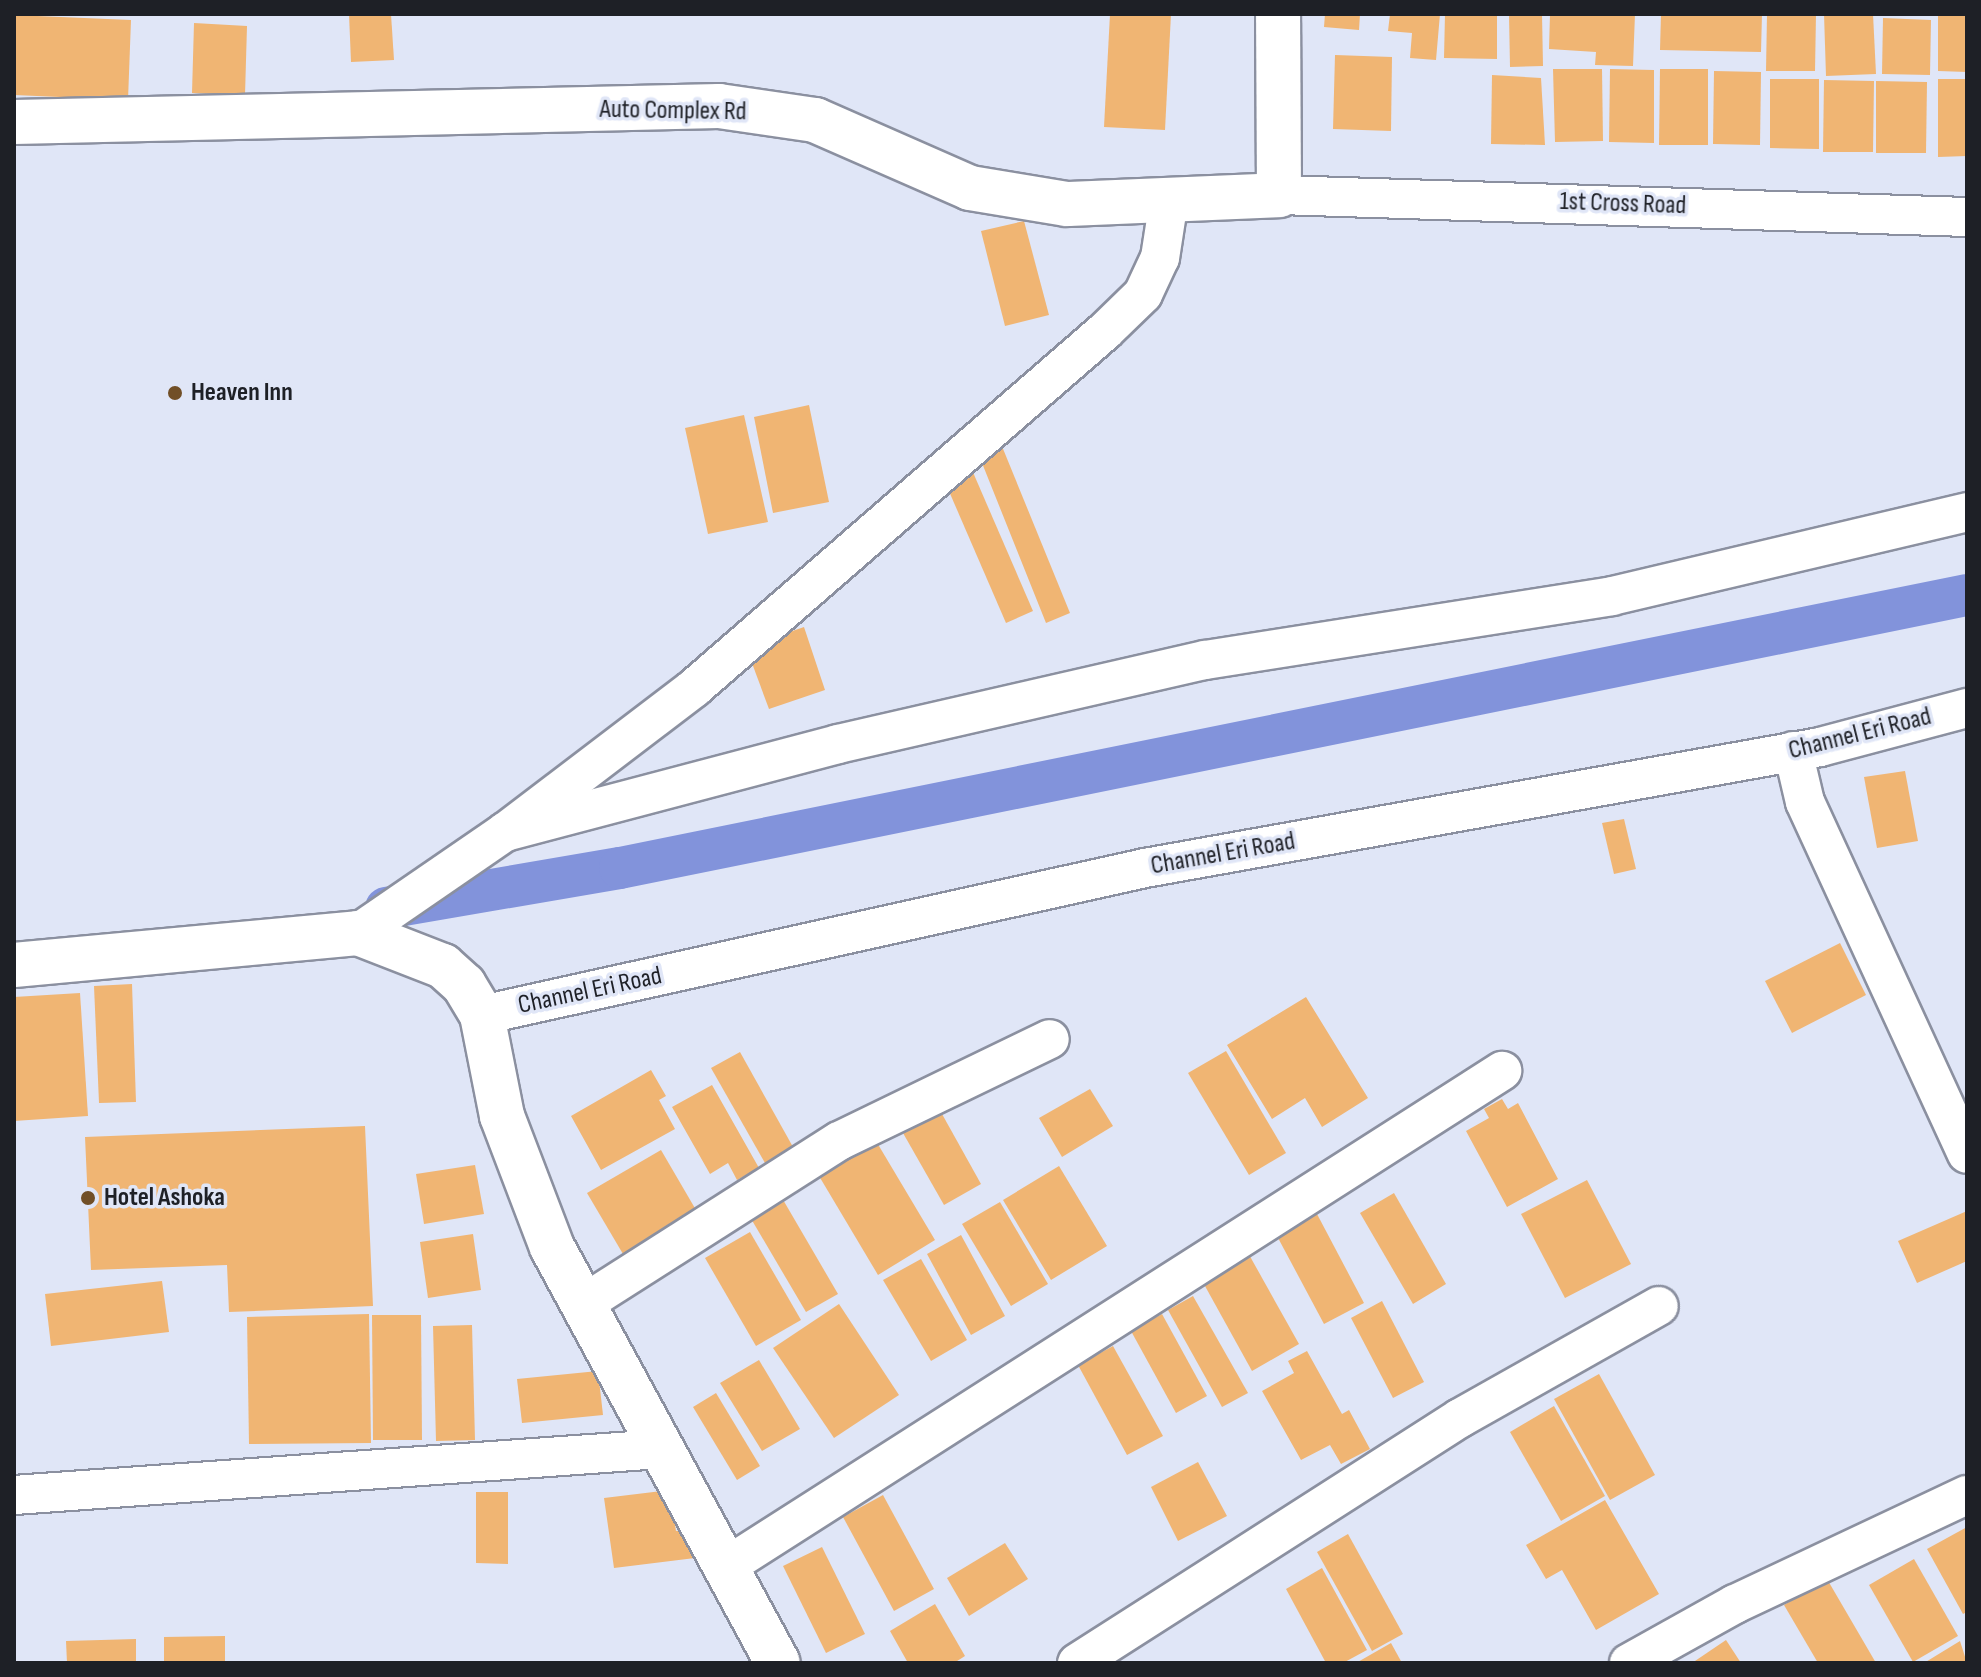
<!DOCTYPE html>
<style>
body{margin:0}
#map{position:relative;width:1981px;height:1677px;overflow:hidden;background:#e0e6f7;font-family:"Sofia Sans Condensed",sans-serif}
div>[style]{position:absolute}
.canal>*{height:42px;margin:-21px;padding:0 21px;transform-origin:21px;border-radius:21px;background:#8293db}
.building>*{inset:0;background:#f0b573}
.roads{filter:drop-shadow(2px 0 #8b90a0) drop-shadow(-2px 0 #8b90a0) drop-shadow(0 2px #8b90a0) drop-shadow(0 -2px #8b90a0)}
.street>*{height:38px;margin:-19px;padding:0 19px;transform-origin:19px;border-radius:19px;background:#fff}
.secondary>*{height:44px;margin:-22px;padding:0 22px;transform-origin:22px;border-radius:22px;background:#fff}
.dots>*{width:22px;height:22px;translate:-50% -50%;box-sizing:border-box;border:4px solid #e0e6f7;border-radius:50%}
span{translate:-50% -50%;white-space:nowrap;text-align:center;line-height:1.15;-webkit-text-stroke:7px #e0e6f7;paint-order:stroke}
.street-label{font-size:26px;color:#1e2026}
.poi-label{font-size:26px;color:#1e2026;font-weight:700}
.left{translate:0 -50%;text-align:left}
.frame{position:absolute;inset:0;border:16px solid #1e2026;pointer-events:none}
</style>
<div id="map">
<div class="canal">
<div style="left:386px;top:908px;width:237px;rotate:-9.7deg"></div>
<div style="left:620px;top:868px;width:1374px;rotate:-11.46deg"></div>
</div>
<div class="building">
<div style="clip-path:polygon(349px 14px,391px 14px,394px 60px,351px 62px)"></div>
<div style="clip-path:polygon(1110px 14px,1171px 14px,1165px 130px,1104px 127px)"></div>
<div style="clip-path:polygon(1325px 14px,1360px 14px,1359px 30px,1324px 27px)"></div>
<div style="clip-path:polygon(1390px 14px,1440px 14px,1436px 60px,1410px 58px,1412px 33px,1388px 31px)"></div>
<div style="clip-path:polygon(1445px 14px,1497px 14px,1497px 59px,1444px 58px)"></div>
<div style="clip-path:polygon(1509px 14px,1542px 14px,1543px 66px,1510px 67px)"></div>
<div style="clip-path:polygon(1550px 14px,1635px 14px,1633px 66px,1595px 65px,1596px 52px,1549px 49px)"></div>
<div style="clip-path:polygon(1661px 14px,1762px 14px,1761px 52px,1660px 50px)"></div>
<div style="clip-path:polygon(1767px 14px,1816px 14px,1815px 71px,1766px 71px)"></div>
<div style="clip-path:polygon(1824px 14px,1873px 14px,1876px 74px,1826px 76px)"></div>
<div style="clip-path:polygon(1938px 14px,1967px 14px,1967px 72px,1938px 71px)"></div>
<div style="clip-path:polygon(14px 15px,131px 20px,128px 100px,14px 95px)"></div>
<div style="clip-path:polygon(1883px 18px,1931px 20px,1930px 75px,1882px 74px)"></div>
<div style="clip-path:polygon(194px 23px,247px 26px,245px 95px,192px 93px)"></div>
<div style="clip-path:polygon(1335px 55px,1392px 57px,1391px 131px,1333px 129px)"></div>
<div style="clip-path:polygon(1553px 69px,1602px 69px,1603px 141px,1555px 142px)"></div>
<div style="clip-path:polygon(1610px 69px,1654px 70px,1654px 143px,1609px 142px)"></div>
<div style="clip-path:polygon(1660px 69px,1708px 69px,1708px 145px,1659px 145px)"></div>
<div style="clip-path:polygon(1714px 71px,1761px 72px,1760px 145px,1713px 144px)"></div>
<div style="clip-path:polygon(1492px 75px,1541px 78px,1545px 145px,1491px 144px)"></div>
<div style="clip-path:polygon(1770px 79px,1819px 79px,1819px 149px,1770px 148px)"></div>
<div style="clip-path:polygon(1938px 79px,1967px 79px,1967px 156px,1938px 157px)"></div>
<div style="clip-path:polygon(1824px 80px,1874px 81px,1873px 152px,1823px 152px)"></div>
<div style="clip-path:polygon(1876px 81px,1927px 82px,1926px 153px,1876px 153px)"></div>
<div style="clip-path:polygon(1024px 221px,1049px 315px,1005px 326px,981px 231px)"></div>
<div style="clip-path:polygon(809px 405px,829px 502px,773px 513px,754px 417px)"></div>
<div style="clip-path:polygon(744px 415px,768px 522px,708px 534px,685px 428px)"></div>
<div style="clip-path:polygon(999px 439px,1070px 613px,1046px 623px,976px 448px)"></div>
<div style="clip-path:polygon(972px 470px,1033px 611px,1006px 623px,945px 482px)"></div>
<div style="clip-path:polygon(804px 627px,825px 690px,769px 709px,746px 647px)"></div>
<div style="clip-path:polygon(1905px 771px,1918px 841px,1877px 848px,1864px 777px)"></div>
<div style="clip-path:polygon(1624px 819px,1636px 869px,1614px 874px,1602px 823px)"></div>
<div style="clip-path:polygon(1840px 943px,1866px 995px,1792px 1033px,1765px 981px)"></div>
<div style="clip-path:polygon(132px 984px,136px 1102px,99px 1103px,94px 986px)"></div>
<div style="clip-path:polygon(80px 993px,88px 1116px,14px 1121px,14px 997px)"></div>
<div style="clip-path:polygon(1306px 997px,1368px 1098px,1322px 1127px,1305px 1098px,1272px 1119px,1227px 1045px)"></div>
<div style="clip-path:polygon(1226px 1051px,1286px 1153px,1249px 1175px,1188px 1073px)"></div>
<div style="clip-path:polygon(740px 1052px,793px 1147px,765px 1163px,711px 1068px)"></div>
<div style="clip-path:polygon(651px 1070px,666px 1096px,659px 1100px,675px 1129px,601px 1170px,571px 1116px)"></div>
<div style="clip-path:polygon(712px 1085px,759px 1168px,737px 1180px,728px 1163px,710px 1174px,672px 1107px)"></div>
<div style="clip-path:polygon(1090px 1089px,1113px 1126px,1062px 1157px,1039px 1118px)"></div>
<div style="clip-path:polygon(1502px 1099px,1508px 1109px,1518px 1103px,1558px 1179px,1507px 1207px,1466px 1131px,1489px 1118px,1484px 1109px)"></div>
<div style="clip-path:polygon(937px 1105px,981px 1184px,944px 1205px,899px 1126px)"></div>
<div style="clip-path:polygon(365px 1126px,373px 1306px,229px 1312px,227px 1265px,91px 1270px,85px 1137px)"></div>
<div style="clip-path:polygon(876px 1141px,935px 1240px,878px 1275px,819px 1176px)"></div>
<div style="clip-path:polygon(661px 1150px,696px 1210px,623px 1254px,587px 1193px)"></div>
<div style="clip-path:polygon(475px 1165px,484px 1214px,424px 1224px,416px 1174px)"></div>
<div style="clip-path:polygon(1059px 1166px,1107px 1246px,1051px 1280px,1003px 1200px)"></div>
<div style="clip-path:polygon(1587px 1180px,1631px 1264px,1565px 1298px,1521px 1214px)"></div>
<div style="clip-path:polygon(1394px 1193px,1446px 1284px,1413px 1304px,1360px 1213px)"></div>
<div style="clip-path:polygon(782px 1198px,838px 1294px,806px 1312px,750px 1217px)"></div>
<div style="clip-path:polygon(1000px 1202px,1048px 1284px,1011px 1306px,962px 1224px)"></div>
<div style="clip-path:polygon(1967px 1211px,1967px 1261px,1917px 1283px,1898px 1241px)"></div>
<div style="clip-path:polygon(1317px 1214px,1364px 1303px,1324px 1324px,1277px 1236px)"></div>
<div style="clip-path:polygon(750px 1232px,801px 1320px,756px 1346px,705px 1258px)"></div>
<div style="clip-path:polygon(473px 1234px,481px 1290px,428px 1298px,420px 1242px)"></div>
<div style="clip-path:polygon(961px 1235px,1005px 1316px,971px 1335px,927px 1254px)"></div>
<div style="clip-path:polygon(1247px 1251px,1299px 1344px,1252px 1371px,1200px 1277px)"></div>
<div style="clip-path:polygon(921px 1259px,967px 1340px,931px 1361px,883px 1280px)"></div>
<div style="clip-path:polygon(162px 1281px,169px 1332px,51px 1346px,45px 1294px)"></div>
<div style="clip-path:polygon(1193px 1296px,1248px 1393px,1222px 1407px,1168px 1310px)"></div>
<div style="clip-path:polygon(1382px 1301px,1424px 1382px,1393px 1398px,1351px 1318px)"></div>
<div style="clip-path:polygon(839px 1304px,899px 1395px,834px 1438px,773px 1348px)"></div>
<div style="clip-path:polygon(369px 1314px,371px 1443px,249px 1444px,247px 1317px)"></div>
<div style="clip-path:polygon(1162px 1314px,1207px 1396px,1176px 1413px,1131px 1331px)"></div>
<div style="clip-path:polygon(372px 1315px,421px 1315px,422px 1440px,373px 1440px)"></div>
<div style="clip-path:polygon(472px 1325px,475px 1440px,436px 1441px,433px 1326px)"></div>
<div style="clip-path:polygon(1113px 1346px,1163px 1436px,1127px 1455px,1078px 1365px)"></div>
<div style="clip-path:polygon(1307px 1351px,1342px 1414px,1349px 1410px,1370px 1449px,1341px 1464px,1330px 1445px,1301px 1460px,1262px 1391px,1294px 1373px,1288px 1361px)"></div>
<div style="clip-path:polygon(759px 1360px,800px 1429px,762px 1451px,720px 1383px)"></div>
<div style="clip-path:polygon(598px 1371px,603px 1415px,522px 1423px,517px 1379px)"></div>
<div style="clip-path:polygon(1599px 1374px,1655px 1475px,1610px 1500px,1554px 1399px)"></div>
<div style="clip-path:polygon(716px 1393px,760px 1466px,737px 1480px,693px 1407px)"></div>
<div style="clip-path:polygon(1554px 1406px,1605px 1496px,1561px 1521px,1510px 1432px)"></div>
<div style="clip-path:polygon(1198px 1462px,1227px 1516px,1178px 1541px,1151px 1487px)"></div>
<div style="clip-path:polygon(670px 1490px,676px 1531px,691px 1529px,695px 1558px,614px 1568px,604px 1498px)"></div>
<div style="clip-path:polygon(476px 1492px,508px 1492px,508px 1564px,476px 1563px)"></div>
<div style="clip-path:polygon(883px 1495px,934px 1589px,894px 1611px,843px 1517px)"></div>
<div style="clip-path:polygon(1605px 1500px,1659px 1594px,1596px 1630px,1562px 1570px,1546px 1579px,1526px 1545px)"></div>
<div style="clip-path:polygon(1967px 1527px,1967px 1612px,1963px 1614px,1927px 1549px)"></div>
<div style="clip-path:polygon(1348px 1534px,1403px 1634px,1372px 1651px,1317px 1552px)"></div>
<div style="clip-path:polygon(1005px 1543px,1028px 1579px,969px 1616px,947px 1578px)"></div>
<div style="clip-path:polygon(822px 1547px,865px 1634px,826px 1653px,783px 1566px)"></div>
<div style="clip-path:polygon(1914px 1559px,1958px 1636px,1913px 1662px,1869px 1585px)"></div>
<div style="clip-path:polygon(1322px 1568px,1367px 1650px,1343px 1663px,1326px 1663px,1286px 1589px)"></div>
<div style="clip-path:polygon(1827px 1579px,1876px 1663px,1818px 1663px,1784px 1605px)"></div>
<div style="clip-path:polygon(935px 1604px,965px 1656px,954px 1663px,908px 1663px,890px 1631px)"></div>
<div style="clip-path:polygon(225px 1636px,225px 1663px,164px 1663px,164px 1637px)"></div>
<div style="clip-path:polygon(136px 1639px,136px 1663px,67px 1663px,66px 1641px)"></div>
<div style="clip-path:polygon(1726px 1640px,1741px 1663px,1692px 1663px)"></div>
<div style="clip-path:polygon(1960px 1641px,1967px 1663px,1924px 1663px)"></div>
<div style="clip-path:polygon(1391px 1643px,1402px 1663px,1356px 1663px)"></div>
</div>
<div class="roads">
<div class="street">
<div style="left:1279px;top:195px;width:688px;rotate:1.83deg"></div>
<div style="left:1793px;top:751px;width:52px;rotate:76.8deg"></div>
<div style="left:1805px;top:802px;width:387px;rotate:65.3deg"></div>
<div style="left:505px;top:832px;width:344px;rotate:-14.8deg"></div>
<div style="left:838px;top:744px;width:376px;rotate:-12.9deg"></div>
<div style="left:1205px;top:660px;width:412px;rotate:-8.9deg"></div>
<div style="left:1612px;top:596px;width:365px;rotate:-13.3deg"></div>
<div style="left:358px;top:933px;width:178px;rotate:-34.5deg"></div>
<div style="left:505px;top:832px;width:238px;rotate:-37.3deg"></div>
<div style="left:694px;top:688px;width:544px;rotate:-40.98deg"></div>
<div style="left:1105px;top:331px;width:53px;rotate:-44.2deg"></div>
<div style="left:1143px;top:294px;width:40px;rotate:-65deg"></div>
<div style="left:1160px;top:258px;width:59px;rotate:-81.2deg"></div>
<div style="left:482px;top:1015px;width:679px;rotate:-12.5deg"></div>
<div style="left:1145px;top:868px;width:686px;rotate:-10.16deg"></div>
<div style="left:1820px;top:747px;width:152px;rotate:-14.9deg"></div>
<div style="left:583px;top:1304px;width:303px;rotate:-32.5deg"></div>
<div style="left:839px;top:1141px;width:234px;rotate:-25.8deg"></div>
<div style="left:14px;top:1495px;width:648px;rotate:-4.07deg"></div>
<div style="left:727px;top:1566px;width:920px;rotate:-32.57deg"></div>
<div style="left:1077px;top:1663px;width:455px;rotate:-32.6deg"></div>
<div style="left:1460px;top:1418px;width:228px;rotate:-29.4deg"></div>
<div style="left:1629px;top:1663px;width:121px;rotate:-29.1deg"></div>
<div style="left:1735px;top:1604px;width:256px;rotate:-25.2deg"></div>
</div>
<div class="secondary">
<div style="left:14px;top:122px;width:705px;rotate:-1.3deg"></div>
<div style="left:719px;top:106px;width:97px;rotate:8.3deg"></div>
<div style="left:815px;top:120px;width:169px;rotate:23.7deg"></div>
<div style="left:970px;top:188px;width:98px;rotate:9.4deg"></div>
<div style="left:1067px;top:204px;width:212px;rotate:-2.4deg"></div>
<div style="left:1279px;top:195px;width:181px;rotate:-90.3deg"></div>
<div style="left:14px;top:965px;width:345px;rotate:-5.3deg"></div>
<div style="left:358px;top:933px;width:91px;rotate:21.2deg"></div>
<div style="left:443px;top:966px;width:28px;rotate:42deg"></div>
<div style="left:464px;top:985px;width:35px;rotate:59deg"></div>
<div style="left:482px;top:1015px;width:103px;rotate:78.8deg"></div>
<div style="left:502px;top:1116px;width:140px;rotate:69.1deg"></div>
<div style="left:552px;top:1247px;width:473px;rotate:61.5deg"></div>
</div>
</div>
<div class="dots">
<div style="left:175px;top:393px;background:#714f27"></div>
<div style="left:88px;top:1198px;background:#714f27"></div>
</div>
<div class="street-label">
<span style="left:673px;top:111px;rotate:1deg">Auto Complex Rd</span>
<span style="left:1623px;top:204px;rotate:2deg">1st Cross Road</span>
<span style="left:1860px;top:734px;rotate:-14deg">Channel Eri Road</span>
<span style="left:1223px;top:854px;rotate:-10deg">Channel Eri Road</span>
<span style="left:590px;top:991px;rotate:-12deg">Channel Eri Road</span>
</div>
<div class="poi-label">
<span class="left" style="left:191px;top:393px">Heaven Inn</span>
<span class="left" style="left:104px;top:1198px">Hotel Ashoka</span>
</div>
<div class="frame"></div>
</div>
